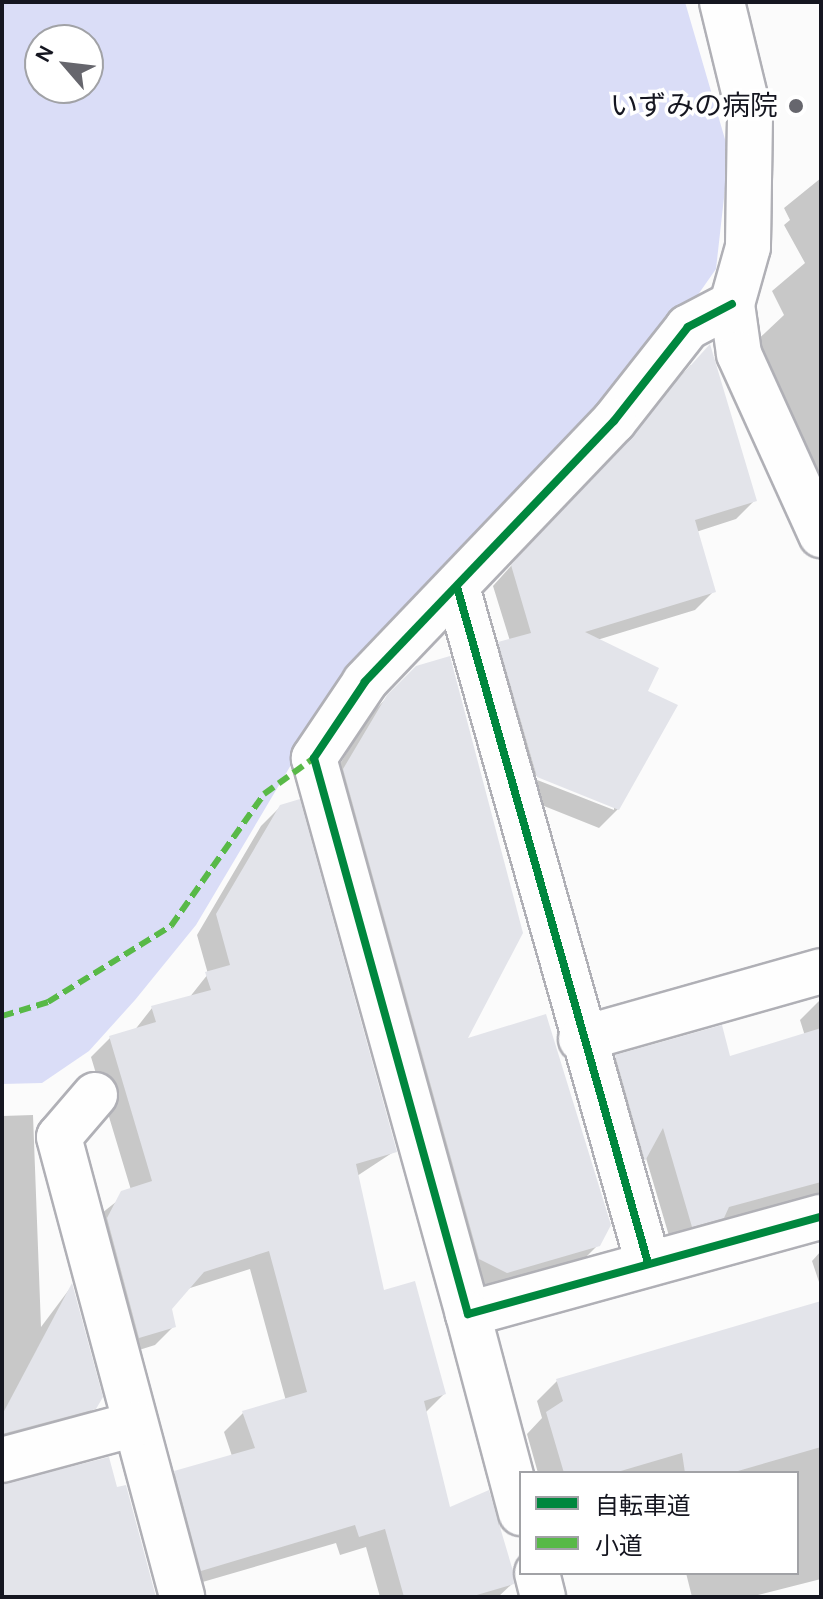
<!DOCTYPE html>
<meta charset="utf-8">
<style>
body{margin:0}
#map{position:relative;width:823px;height:1599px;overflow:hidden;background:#fbfbfb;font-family:Karla,"Noto Sans JP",sans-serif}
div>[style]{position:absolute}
.green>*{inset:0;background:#daddf7}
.shadow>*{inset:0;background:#0003}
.building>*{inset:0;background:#e3e4ea}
.roads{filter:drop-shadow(2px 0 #b0b0b6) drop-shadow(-2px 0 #b0b0b6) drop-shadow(0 2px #b0b0b6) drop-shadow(0 -2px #b0b0b6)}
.minor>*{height:44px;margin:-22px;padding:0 22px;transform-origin:22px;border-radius:22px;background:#fefefe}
.quiet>*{height:6px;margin-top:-3px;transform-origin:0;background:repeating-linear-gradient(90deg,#58b947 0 12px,transparent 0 18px)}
.cycleway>*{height:8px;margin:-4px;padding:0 4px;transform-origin:4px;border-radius:4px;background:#00873e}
.dots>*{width:22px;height:22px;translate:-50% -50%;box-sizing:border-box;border:4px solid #fff;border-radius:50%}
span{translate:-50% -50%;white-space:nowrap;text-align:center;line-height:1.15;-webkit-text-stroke:7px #fff;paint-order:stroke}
.poi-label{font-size:28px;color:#151620}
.right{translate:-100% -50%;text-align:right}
.frame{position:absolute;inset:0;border:4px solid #151620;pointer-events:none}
.legend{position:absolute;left:519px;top:1471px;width:280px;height:104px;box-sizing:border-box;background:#fff;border:2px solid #a1a2a6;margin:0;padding:10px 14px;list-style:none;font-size:24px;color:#151620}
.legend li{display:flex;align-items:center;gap:16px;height:40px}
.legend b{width:40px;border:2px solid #a1a2a6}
.north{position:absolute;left:24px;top:24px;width:80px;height:80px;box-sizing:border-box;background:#fff;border:2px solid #a1a2a6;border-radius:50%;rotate:298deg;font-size:22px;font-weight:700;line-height:32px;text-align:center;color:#151620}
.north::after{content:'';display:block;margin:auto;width:28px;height:36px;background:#66666d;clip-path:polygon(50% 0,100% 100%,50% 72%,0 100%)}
</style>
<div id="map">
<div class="green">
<div style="clip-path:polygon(evenodd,2px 2px,685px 2px,729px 153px,716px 269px,648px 366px,304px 743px,196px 925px,135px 1000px,89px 1051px,42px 1083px,2px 1084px,2px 2px,40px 40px,88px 40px,88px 88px,40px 88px,40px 40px)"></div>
</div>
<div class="shadow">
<div style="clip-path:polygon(821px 178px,821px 470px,818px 471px,752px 345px,784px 315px,772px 291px,805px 263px,784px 225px,790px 220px,784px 208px)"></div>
<div style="clip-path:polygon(evenodd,691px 365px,754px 501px,736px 519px,696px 532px,714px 591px,695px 610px,597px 640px,646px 692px,618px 809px,599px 828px,519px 796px,481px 662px,510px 641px,493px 586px,691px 365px,528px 772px,614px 806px,614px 810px,527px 776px,528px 772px)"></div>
<div style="clip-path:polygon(417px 667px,464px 1041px,598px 1245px,579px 1264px,488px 1290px,461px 1277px,325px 789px,369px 716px)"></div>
<div style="clip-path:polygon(281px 806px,395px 1151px,357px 1176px,383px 1293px,444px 1394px,425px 1413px,448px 1510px,512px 1584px,498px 1597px,380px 1597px,366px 1547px,340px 1555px,336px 1543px,182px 1588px,156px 1492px,175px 1473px,232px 1456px,224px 1432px,243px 1413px,286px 1401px,250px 1269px,187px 1289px,170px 1309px,174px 1326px,155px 1345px,120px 1356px,102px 1213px,131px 1190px,91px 1057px,110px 1038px,134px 1031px,152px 1008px,189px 998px,208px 974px,197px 935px,261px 826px)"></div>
<div style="clip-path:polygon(821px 999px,821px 1228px,672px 1246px,646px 1158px,625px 1179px,596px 1077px,616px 1057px,729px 1059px,805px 1036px,800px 1020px)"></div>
<div style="clip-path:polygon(33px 1115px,41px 1327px,71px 1287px,95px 1407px,75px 1427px,2px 1447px,2px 1116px)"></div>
<div style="clip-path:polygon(821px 1251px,821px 1288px,812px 1261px)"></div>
<div style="clip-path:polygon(821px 1303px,821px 1579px,750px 1597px,692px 1597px,686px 1573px,797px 1573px,797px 1473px,538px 1473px,527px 1434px,542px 1418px,537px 1401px,557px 1381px)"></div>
</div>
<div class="building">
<div style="clip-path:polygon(710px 344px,757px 501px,695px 520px,716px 592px,585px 632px,659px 668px,648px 691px,678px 705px,619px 810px,537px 777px,498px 642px,531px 633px,511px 565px)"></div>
<div style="clip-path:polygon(450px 656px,523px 933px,468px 1038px,546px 1014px,611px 1225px,600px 1246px,507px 1273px,479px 1259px,343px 769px,387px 695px,416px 666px)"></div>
<div style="clip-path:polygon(300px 799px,397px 1152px,356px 1164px,384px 1290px,415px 1281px,446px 1394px,424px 1401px,450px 1507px,489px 1490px,513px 1571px,514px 1584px,470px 1597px,404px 1597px,385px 1529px,359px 1537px,355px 1525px,201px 1571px,174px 1471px,255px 1448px,242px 1411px,307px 1392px,269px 1251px,204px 1272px,172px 1309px,176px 1327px,139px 1338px,107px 1218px,121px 1191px,152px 1181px,109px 1036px,156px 1022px,151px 1006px,211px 990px,205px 972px,230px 965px,216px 914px,280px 805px)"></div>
<div style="clip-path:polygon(722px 1025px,730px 1056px,821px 1028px,821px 1182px,729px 1207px,724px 1218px,692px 1227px,663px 1128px,645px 1161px,615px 1055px)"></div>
<div style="clip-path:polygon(72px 1283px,103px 1397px,96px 1409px,2px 1434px,2px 1415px)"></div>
<div style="clip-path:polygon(821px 1301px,821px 1447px,731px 1473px,685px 1473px,682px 1453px,614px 1473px,564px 1473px,546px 1412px,563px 1401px,556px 1379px)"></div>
<div style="clip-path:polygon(109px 1457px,117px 1487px,126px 1485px,156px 1597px,2px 1597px,2px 1484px)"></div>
</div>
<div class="roads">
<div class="minor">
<div style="left:722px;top:2px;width:118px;rotate:76.3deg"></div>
<div style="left:750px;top:117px;width:130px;rotate:90.9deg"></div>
<div style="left:748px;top:247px;width:59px;rotate:105.7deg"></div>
<div style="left:732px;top:304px;width:50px;rotate:82deg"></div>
<div style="left:739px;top:354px;width:199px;rotate:65.6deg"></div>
<div style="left:732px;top:304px;width:50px;rotate:152.4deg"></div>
<div style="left:688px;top:327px;width:120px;rotate:128.2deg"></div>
<div style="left:614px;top:421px;width:361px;rotate:133.7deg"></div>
<div style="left:365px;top:682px;width:92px;rotate:123.9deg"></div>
<div style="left:314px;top:758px;width:577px;rotate:74.52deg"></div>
<div style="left:468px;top:1314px;width:366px;rotate:-15.4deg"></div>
<div style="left:457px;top:587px;width:702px;rotate:74.22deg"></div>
<div style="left:581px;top:1039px;width:249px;rotate:-15.8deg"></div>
<div style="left:95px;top:1095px;width:55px;rotate:130.6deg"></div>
<div style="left:59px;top:1137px;width:476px;rotate:75deg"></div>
<div style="left:468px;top:1314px;width:206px;rotate:75.1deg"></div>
<div style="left:2px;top:1460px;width:138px;rotate:-15.1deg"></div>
<div style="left:537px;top:1573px;width:25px;rotate:76deg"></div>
</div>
</div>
<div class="quiet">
<div style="left:2px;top:1016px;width:48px;rotate:-16.9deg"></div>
<div style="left:48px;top:1002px;width:145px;rotate:-31.7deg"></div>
<div style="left:171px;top:926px;width:161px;rotate:-54.8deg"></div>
<div style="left:264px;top:794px;width:62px;rotate:-35.8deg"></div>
</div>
<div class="cycleway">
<div style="left:732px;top:304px;width:50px;rotate:152.4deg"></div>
<div style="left:688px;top:327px;width:120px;rotate:128.2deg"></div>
<div style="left:614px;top:421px;width:361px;rotate:133.7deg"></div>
<div style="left:365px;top:682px;width:92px;rotate:123.9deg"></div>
<div style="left:314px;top:758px;width:577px;rotate:74.52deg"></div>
<div style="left:468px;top:1314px;width:366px;rotate:-15.4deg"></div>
<div style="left:457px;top:587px;width:702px;rotate:74.22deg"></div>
</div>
<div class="dots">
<div style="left:796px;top:106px;background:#66666d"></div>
</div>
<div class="poi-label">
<span class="right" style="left:778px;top:106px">いずみの病院</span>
</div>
<div class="frame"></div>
<ul class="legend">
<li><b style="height:10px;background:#00873e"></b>自転車道</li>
<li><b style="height:10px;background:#58b947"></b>小道</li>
</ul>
<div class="north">N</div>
</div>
